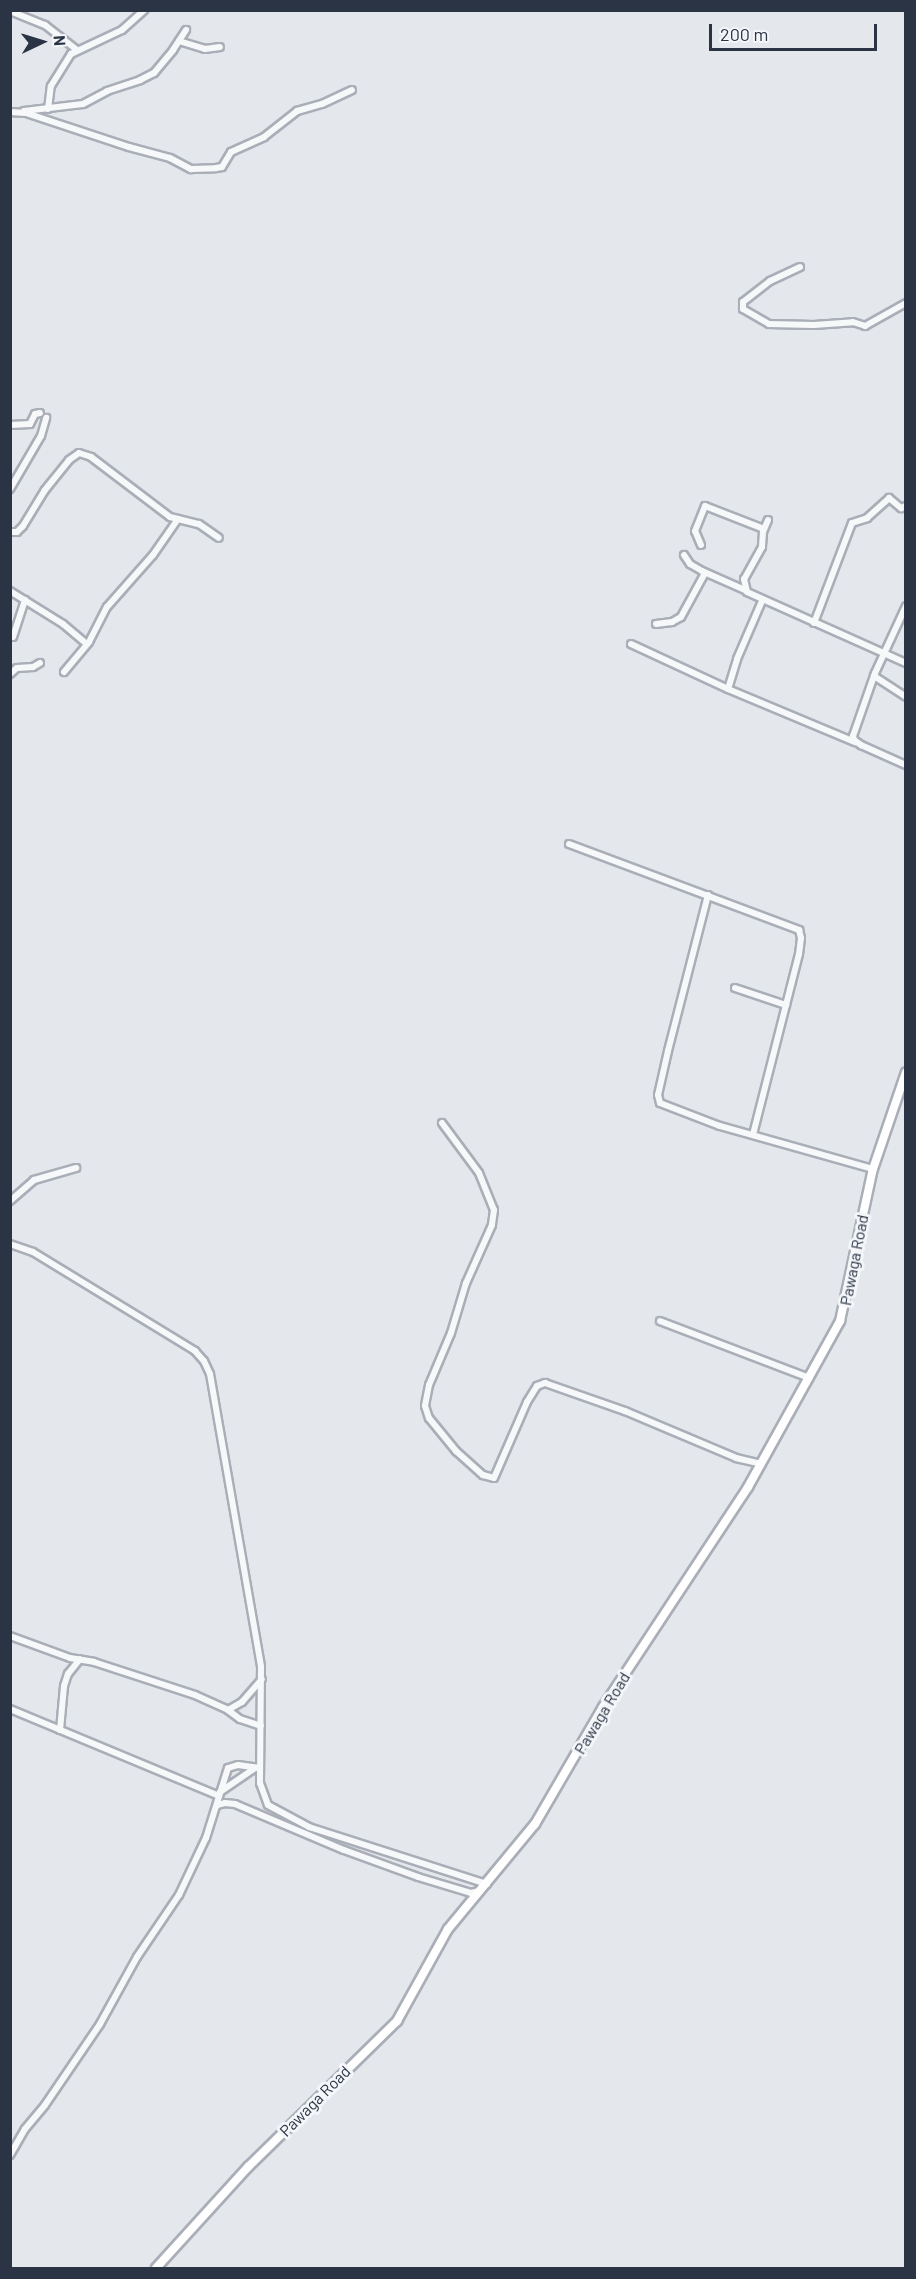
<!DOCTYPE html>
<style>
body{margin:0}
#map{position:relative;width:916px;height:2279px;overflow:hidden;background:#e4e7ec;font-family:Barlow,sans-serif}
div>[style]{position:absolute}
.roads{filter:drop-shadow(2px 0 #a9aeb7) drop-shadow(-2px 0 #a9aeb7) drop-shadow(0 2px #a9aeb7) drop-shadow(0 -2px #a9aeb7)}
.street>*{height:6px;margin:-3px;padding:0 3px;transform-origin:3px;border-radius:3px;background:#f7f8fa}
.secondary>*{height:8px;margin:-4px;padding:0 4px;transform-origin:4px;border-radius:4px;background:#fff}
span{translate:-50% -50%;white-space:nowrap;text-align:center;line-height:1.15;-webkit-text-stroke:6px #f4f6f9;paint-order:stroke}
.street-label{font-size:16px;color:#2b3445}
.frame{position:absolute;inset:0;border:12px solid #2b3445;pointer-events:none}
.north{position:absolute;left:12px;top:12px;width:60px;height:60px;-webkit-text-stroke:4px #f4f6f9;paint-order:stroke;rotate:86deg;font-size:16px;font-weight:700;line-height:24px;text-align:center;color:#2b3445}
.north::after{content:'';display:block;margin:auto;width:21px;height:27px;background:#2b3445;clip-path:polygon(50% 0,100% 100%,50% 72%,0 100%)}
.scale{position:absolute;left:709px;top:24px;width:168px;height:27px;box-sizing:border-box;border:3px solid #2b3445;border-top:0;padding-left:8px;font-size:18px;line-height:21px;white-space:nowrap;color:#2b3445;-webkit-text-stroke:4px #f4f6f9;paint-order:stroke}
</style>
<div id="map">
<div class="roads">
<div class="street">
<div style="left:10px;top:11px;width:38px;rotate:22deg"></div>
<div style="left:45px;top:25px;width:39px;rotate:38deg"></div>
<div style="left:179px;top:41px;width:27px;rotate:17deg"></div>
<div style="left:205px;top:49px;width:15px;rotate:-8deg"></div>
<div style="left:48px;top:109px;width:23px;rotate:-83deg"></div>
<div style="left:51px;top:86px;width:38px;rotate:-58deg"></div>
<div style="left:71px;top:54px;width:56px;rotate:-25.2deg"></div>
<div style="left:122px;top:30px;width:30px;rotate:-42deg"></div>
<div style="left:24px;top:111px;width:59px;rotate:-6.8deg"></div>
<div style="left:83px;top:104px;width:27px;rotate:-28deg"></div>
<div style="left:107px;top:91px;width:35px;rotate:-18deg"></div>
<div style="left:140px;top:80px;width:16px;rotate:-27deg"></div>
<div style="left:154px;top:73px;width:30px;rotate:-50deg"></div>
<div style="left:173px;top:50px;width:24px;rotate:-57deg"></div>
<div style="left:10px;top:112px;width:16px;rotate:4deg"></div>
<div style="left:26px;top:113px;width:108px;rotate:18.3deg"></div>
<div style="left:129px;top:147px;width:42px;rotate:15deg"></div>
<div style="left:170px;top:158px;width:24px;rotate:28deg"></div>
<div style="left:191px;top:169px;width:25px;rotate:-2deg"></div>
<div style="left:216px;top:168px;width:6px;rotate:-9deg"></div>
<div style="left:222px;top:167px;width:17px;rotate:-59deg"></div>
<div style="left:231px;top:152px;width:36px;rotate:-24deg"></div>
<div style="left:264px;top:137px;width:42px;rotate:-38.2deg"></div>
<div style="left:297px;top:111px;width:26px;rotate:-16deg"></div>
<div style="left:322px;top:104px;width:33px;rotate:-25deg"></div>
<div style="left:800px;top:267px;width:33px;rotate:155deg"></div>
<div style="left:770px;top:281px;width:34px;rotate:142deg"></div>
<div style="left:743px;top:302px;width:7px;rotate:90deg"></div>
<div style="left:743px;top:309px;width:30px;rotate:30deg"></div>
<div style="left:769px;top:324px;width:45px;rotate:1.3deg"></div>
<div style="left:814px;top:325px;width:39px;rotate:-4deg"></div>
<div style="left:853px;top:322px;width:13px;rotate:18deg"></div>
<div style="left:865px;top:326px;width:47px;rotate:-29.3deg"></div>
<div style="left:10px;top:425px;width:20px;rotate:-3deg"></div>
<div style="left:30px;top:424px;width:11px;rotate:-63deg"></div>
<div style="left:35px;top:414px;width:5px;rotate:-11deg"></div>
<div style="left:10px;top:489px;width:61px;rotate:-59.7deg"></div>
<div style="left:41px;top:436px;width:19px;rotate:-74deg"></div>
<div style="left:768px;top:520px;width:13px;rotate:113deg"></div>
<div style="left:763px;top:532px;width:15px;rotate:94deg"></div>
<div style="left:762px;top:547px;width:37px;rotate:119deg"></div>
<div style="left:744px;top:579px;width:13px;rotate:77deg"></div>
<div style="left:747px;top:592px;width:174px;rotate:24.1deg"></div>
<div style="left:10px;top:532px;width:7px"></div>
<div style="left:17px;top:532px;width:8px;rotate:-45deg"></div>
<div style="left:23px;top:526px;width:42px;rotate:-58.6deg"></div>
<div style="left:45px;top:490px;width:38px;rotate:-51deg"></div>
<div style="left:69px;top:460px;width:12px;rotate:-35deg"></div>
<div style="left:79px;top:453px;width:13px;rotate:18deg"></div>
<div style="left:91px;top:457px;width:99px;rotate:37.2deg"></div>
<div style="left:170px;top:517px;width:30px;rotate:14deg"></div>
<div style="left:199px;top:524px;width:24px;rotate:35deg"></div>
<div style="left:701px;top:545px;width:15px;rotate:-113deg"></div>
<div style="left:695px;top:531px;width:27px;rotate:-68deg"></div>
<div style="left:705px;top:506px;width:63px;rotate:21.3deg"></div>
<div style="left:684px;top:555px;width:11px;rotate:56deg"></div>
<div style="left:690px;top:564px;width:14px;rotate:30deg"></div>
<div style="left:702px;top:571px;width:47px;rotate:23.8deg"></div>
<div style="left:10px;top:591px;width:62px;rotate:31.9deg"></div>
<div style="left:63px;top:624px;width:31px;rotate:40deg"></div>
<div style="left:906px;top:606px;width:74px;rotate:114.8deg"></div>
<div style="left:875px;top:673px;width:67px;rotate:109.2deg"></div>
<div style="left:853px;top:736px;width:4px;rotate:76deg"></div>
<div style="left:854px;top:740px;width:9px;rotate:36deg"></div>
<div style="left:861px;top:745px;width:49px;rotate:24deg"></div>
<div style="left:814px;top:623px;width:107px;rotate:-69.2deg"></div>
<div style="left:852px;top:523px;width:16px;rotate:-18deg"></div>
<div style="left:867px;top:518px;width:30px;rotate:-42deg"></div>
<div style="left:889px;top:498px;width:16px;rotate:40deg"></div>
<div style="left:901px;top:508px;width:5px;rotate:-22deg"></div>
<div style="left:656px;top:624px;width:16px;rotate:-7deg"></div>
<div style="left:672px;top:622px;width:10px;rotate:-29deg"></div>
<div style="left:681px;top:617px;width:50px;rotate:-61.4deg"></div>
<div style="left:13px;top:637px;width:39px;rotate:-72deg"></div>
<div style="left:631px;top:644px;width:107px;rotate:24.9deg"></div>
<div style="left:728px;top:689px;width:138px;rotate:22.7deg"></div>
<div style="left:64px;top:672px;width:39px;rotate:-50deg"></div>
<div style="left:89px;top:642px;width:39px;rotate:-63deg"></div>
<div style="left:107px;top:607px;width:69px;rotate:-48.5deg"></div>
<div style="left:153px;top:555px;width:44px;rotate:-55.2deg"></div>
<div style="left:10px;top:674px;width:9px;rotate:-41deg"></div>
<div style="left:17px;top:668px;width:16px;rotate:-4deg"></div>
<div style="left:33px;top:667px;width:8px;rotate:-30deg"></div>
<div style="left:874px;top:676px;width:38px;rotate:33deg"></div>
<div style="left:728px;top:689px;width:31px;rotate:-73deg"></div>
<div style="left:737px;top:659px;width:63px;rotate:-66.7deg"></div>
<div style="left:569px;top:844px;width:246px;rotate:20.5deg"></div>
<div style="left:799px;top:930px;width:8px;rotate:76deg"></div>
<div style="left:801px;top:938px;width:16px;rotate:97deg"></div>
<div style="left:799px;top:954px;width:186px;rotate:104.3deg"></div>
<div style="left:708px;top:895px;width:161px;rotate:104.4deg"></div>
<div style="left:668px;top:1051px;width:45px;rotate:102.8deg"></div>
<div style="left:658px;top:1095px;width:8px;rotate:76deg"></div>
<div style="left:660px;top:1103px;width:64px;rotate:21deg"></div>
<div style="left:720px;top:1126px;width:159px;rotate:15.7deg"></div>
<div style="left:735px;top:988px;width:54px;rotate:18.4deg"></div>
<div style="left:442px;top:1123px;width:62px;rotate:53.5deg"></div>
<div style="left:479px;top:1173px;width:40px;rotate:68deg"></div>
<div style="left:494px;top:1210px;width:15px;rotate:98deg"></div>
<div style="left:492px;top:1225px;width:64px;rotate:114.1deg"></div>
<div style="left:466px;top:1283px;width:52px;rotate:106.7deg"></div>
<div style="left:451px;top:1333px;width:56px;rotate:112.9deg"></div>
<div style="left:429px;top:1385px;width:21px;rotate:101deg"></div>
<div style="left:425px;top:1406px;width:13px;rotate:72deg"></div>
<div style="left:429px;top:1418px;width:43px;rotate:50.7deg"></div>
<div style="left:456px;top:1451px;width:36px;rotate:42deg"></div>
<div style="left:483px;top:1475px;width:11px;rotate:15deg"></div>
<div style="left:494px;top:1478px;width:83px;rotate:-66.5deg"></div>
<div style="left:527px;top:1402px;width:19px;rotate:-58deg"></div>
<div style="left:537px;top:1386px;width:9px;rotate:-21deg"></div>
<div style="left:545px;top:1383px;width:85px;rotate:19.3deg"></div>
<div style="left:625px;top:1411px;width:121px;rotate:22.9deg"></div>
<div style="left:736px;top:1458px;width:26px;rotate:13deg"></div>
<div style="left:10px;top:1201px;width:32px;rotate:-41deg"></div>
<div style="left:34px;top:1180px;width:44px;rotate:-15.9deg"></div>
<div style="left:10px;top:1244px;width:24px;rotate:19deg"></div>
<div style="left:33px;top:1252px;width:190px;rotate:31.4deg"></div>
<div style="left:195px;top:1351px;width:13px;rotate:48deg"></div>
<div style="left:204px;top:1361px;width:14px;rotate:65deg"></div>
<div style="left:210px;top:1374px;width:297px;rotate:80.1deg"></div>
<div style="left:261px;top:1667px;width:116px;rotate:90.5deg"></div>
<div style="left:260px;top:1783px;width:23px;rotate:70deg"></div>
<div style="left:268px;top:1805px;width:47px;rotate:28.2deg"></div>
<div style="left:309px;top:1827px;width:187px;rotate:17.8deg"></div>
<div style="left:660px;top:1321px;width:160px;rotate:20.9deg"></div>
<div style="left:10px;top:1636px;width:64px;rotate:20.1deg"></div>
<div style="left:70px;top:1658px;width:24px;rotate:9deg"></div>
<div style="left:94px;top:1662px;width:106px;rotate:18.1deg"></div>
<div style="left:195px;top:1695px;width:36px;rotate:24deg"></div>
<div style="left:228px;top:1710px;width:15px;rotate:37deg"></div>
<div style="left:240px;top:1719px;width:22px;rotate:18deg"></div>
<div style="left:10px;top:1709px;width:226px;rotate:22.6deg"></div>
<div style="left:228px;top:1710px;width:16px;rotate:-30deg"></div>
<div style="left:242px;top:1702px;width:30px;rotate:-49deg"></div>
<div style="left:60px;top:1730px;width:44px;rotate:-84.8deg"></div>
<div style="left:64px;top:1686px;width:13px;rotate:-72deg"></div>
<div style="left:68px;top:1674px;width:19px;rotate:-51deg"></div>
<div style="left:220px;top:1792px;width:42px;rotate:-34.4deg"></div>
<div style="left:217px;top:1805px;width:8px;rotate:-14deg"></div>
<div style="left:225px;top:1803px;width:10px;rotate:6deg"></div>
<div style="left:235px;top:1804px;width:118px;rotate:22.9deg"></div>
<div style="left:344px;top:1850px;width:79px;rotate:20deg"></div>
<div style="left:418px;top:1877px;width:55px;rotate:16.8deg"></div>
<div style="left:471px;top:1893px;width:9px;rotate:-13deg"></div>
<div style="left:10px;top:2155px;width:30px;rotate:-60deg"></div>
<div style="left:25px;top:2129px;width:31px;rotate:-50deg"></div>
<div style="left:45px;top:2105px;width:98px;rotate:-55.8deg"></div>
<div style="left:100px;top:2024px;width:77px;rotate:-61.1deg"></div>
<div style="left:137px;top:1957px;width:75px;rotate:-55.9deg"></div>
<div style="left:179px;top:1895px;width:63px;rotate:-64.7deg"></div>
<div style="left:206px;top:1838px;width:73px;rotate:-72.6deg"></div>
<div style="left:228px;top:1768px;width:10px;rotate:-17deg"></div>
<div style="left:238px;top:1765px;width:22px;rotate:8deg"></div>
</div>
<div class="secondary">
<div style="left:156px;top:2268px;width:137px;rotate:-47.7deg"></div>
<div style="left:248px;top:2167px;width:209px;rotate:-44.4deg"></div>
<div style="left:397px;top:2021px;width:105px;rotate:-61deg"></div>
<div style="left:448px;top:1929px;width:136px;rotate:-50.4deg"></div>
<div style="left:535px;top:1824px;width:135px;rotate:-59.8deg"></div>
<div style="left:603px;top:1707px;width:263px;rotate:-56.6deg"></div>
<div style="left:748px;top:1487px;width:190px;rotate:-61deg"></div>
<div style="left:840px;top:1321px;width:156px;rotate:-77.8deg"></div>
<div style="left:873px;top:1169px;width:102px;rotate:-71.2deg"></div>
</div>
</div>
<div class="street-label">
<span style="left:854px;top:1260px;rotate:-79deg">Pawaga Road</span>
<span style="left:602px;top:1713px;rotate:-59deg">Pawaga Road</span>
<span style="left:315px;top:2101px;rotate:-45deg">Pawaga Road</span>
</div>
<div class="frame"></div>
<div class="north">N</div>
<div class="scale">200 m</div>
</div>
